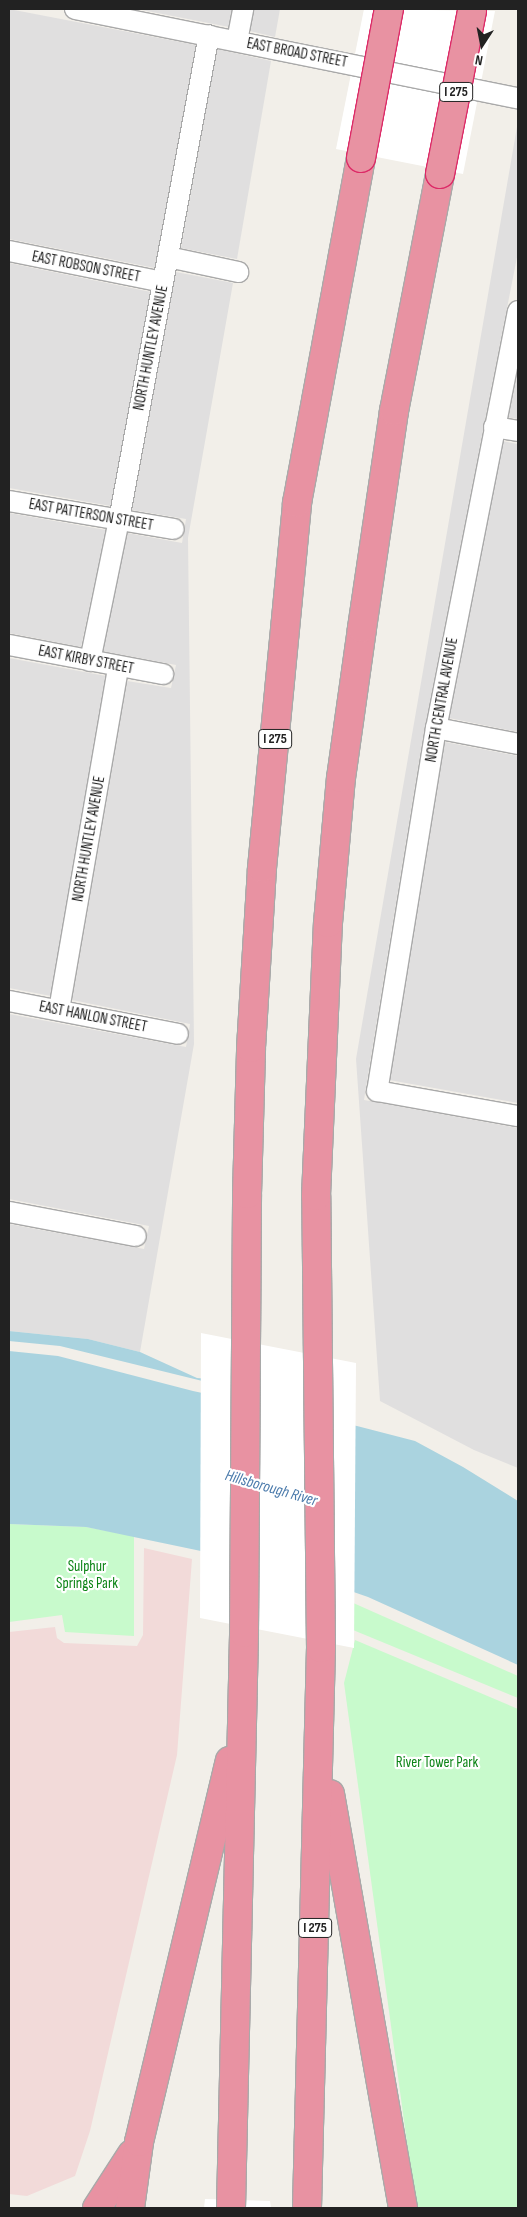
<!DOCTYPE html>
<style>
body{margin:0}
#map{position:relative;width:527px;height:2217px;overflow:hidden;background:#f2efe9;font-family:"Sofia Sans Condensed",sans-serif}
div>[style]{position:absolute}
.residential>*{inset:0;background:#e0dfdf}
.commercial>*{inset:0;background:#f2dad9}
.park>*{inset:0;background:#c8facc}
.water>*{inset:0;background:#aad3df}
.pier>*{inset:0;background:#fff}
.roads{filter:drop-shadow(1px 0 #a9a9a9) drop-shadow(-1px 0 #a9a9a9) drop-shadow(0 1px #a9a9a9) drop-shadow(0 -1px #a9a9a9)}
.minor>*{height:20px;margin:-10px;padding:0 10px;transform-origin:10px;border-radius:10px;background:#fff}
.highway>*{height:28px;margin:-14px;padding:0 14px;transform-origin:14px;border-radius:14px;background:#e892a2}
.bridges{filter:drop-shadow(1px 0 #dc2a67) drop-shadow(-1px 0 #dc2a67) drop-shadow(0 1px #dc2a67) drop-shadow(0 -1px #dc2a67)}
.highway-bridge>*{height:28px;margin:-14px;padding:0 14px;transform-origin:14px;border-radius:14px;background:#e892a2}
span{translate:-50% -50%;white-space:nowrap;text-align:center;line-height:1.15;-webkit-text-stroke:4.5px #fff;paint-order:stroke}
.shield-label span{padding:1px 4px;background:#fff;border:1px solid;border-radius:4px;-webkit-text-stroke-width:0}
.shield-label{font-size:14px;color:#222;font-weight:700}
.street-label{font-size:15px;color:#222}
.park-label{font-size:15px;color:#0c8416}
.water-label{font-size:16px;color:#4a7aab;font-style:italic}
.frame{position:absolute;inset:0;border:10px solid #222;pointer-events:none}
.north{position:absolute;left:457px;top:20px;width:50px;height:50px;-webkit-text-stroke:4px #fff;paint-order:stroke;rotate:191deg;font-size:14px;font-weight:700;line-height:20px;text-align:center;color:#222}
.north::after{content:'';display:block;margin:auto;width:18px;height:22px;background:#222;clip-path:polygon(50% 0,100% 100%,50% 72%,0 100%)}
</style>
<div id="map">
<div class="residential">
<div style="clip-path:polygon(9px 9px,196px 45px,155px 268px,9px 239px)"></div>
<div style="clip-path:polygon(137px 9px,232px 9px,229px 27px)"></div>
<div style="clip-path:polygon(254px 9px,280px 9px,275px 37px,250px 31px)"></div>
<div style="clip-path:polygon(217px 49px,271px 61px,237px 259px,181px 248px)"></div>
<div style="clip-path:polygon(518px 121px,518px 252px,423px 737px,364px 1100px,518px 1128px,518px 1468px,474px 1450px,380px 1401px,356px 1059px)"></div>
<div style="clip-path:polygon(9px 263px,151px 292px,111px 506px,9px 488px)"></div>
<div style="clip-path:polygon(176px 272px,233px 283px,188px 538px,194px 1044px,140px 1352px,88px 1339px,9px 1331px,9px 1224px,144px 1249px,149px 1226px,9px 1199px,9px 1014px,186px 1047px,190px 1024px,72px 1000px,127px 681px,171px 688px,176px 665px,102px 651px,127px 533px,182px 543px,186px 519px,132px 510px)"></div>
<div style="clip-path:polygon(518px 363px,518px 419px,507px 417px)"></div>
<div style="clip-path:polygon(502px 441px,518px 444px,518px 732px,449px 718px)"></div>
<div style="clip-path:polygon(9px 513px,106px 530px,81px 647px,9px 633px)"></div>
<div style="clip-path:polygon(9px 658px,106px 676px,51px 996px,9px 988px)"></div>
<div style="clip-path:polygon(445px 742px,518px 756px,518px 1103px,389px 1080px)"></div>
</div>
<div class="commercial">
<div style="clip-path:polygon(144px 1548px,192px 1559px,177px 1755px,90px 2131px,75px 2176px,27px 2196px,9px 2194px,9px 1632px,55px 1627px,57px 1638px,64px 1643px,137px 1646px,143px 1635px)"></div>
</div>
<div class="park">
<div style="clip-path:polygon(9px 1524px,86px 1527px,134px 1536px,134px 1636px,65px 1632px,62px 1615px,9px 1622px)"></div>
<div style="clip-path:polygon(342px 1598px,518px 1676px,518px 1698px,353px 1630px)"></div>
<div style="clip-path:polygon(355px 1640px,518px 1709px,518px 2208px,416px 2208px,344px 1683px)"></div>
</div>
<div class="water">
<div style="clip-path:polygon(9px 1331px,88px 1339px,140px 1352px,197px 1378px,235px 1381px,235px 1389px,60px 1346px,9px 1341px)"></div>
<div style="clip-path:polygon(9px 1351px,58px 1356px,193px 1391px,357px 1426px,415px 1441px,463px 1467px,518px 1501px,518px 1665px,368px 1597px,287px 1569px,86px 1527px,9px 1524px)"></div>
</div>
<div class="pier">
<div style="clip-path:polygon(364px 9px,495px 11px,463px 174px,336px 149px)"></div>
<div style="clip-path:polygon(201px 1333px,356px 1363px,354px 1648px,200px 1618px)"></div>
<div style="clip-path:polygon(205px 2199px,270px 2201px,271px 2208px,204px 2208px)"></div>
</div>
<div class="roads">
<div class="minor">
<div style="left:75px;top:9px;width:452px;rotate:11.4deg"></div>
<div style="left:237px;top:41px;width:33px;rotate:-79deg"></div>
<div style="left:9px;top:251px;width:157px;rotate:11.4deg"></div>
<div style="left:168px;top:257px;width:72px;rotate:12.1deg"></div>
<div style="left:518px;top:311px;width:425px;rotate:101.1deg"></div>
<div style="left:436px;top:728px;width:368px;rotate:99.2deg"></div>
<div style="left:377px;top:1091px;width:143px;rotate:10.1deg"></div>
<div style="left:494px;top:427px;width:24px;rotate:9deg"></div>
<div style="left:9px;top:501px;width:167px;rotate:9.6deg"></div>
<div style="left:9px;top:645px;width:157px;rotate:10.7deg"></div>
<div style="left:90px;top:661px;width:144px;rotate:-78.4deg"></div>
<div style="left:119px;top:520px;width:493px;rotate:-79.5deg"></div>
<div style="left:436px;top:728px;width:84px;rotate:11deg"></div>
<div style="left:9px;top:1001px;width:172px;rotate:11deg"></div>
<div style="left:59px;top:1010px;width:348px;rotate:-80.2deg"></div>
<div style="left:9px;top:1212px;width:129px;rotate:10.7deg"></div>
</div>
<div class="highway">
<div style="left:330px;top:1794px;width:420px;rotate:80deg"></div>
<div style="left:97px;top:2208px;width:64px;rotate:-57.1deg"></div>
<div style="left:130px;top:2208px;width:67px;rotate:-82.2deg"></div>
<div style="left:139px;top:2142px;width:392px;rotate:-76.6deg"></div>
<div style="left:231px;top:2208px;width:575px;rotate:-88.7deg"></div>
<div style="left:244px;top:1633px;width:439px;rotate:-89.6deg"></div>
<div style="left:247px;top:1194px;width:146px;rotate:-88.4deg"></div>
<div style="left:251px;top:1048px;width:180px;rotate:-86.5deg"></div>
<div style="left:262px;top:868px;width:367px;rotate:-84.5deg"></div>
<div style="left:297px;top:503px;width:351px;rotate:-79.5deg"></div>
<div style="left:307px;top:2208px;width:560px;rotate:-88.57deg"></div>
<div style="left:321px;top:1648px;width:452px;rotate:-90.6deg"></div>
<div style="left:316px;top:1196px;width:273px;rotate:-87.5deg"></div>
<div style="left:328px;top:923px;width:146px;rotate:-84.9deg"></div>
<div style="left:341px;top:778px;width:151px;rotate:-82deg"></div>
<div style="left:362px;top:628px;width:219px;rotate:-81.6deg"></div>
<div style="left:394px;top:411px;width:241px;rotate:-79deg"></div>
</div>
</div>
<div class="bridges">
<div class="highway-bridge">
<div style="left:361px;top:158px;width:152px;rotate:-79.4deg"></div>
<div style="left:440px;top:174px;width:166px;rotate:-78.9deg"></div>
</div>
</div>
<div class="shield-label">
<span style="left:456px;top:92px">I 275</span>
<span style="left:275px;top:739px">I 275</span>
<span style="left:315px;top:1928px">I 275</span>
</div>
<div class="street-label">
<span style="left:297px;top:53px;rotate:11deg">EAST BROAD STREET</span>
<span style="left:86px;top:267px;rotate:11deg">EAST ROBSON STREET</span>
<span style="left:151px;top:348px;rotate:-79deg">NORTH HUNTLEY AVENUE</span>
<span style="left:91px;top:515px;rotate:10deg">EAST PATTERSON STREET</span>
<span style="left:86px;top:660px;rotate:11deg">EAST KIRBY STREET</span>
<span style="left:442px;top:700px;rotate:-80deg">NORTH CENTRAL AVENUE</span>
<span style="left:89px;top:839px;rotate:-80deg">NORTH HUNTLEY AVENUE</span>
<span style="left:93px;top:1017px;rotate:11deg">EAST HANLON STREET</span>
</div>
<div class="park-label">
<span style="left:87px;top:1575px">Sulphur<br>Springs Park</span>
<span style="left:437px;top:1763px">River Tower Park</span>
</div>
<div class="water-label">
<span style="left:271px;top:1489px;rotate:16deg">Hillsborough River</span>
</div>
<div class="frame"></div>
<div class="north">N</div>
</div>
